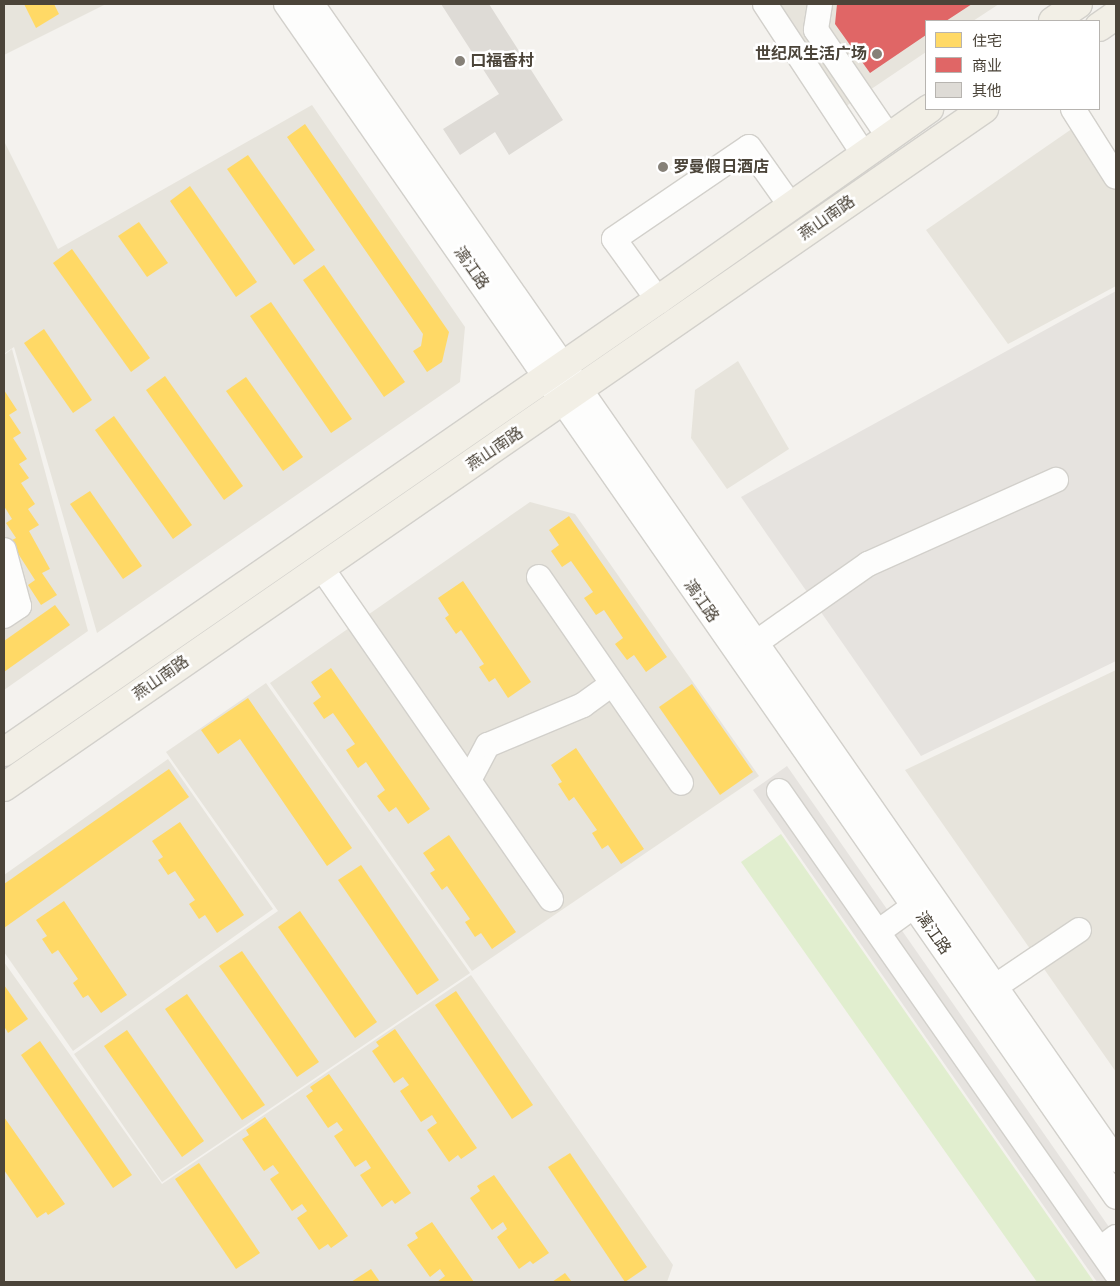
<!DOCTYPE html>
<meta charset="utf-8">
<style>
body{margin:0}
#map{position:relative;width:1120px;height:1286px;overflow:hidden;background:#f4f2ee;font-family:Roboto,"Noto Sans SC",sans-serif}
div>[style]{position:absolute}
.residential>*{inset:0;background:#e7e4dc}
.green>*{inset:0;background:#e1eecf}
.parking>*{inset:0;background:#e6e3df}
.homes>*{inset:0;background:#ffd966}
.shops>*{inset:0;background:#e06666}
.building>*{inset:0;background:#dedbd6}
.roads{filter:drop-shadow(1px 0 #d2d0cb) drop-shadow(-1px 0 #d2d0cb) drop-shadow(0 1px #d2d0cb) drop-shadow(0 -1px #d2d0cb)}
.minor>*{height:24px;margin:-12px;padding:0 12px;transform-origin:12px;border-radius:12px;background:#fdfdfc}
.major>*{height:28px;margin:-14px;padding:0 14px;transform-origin:14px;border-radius:14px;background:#f2efe6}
.dots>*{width:14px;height:14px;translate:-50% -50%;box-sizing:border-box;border:2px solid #fff;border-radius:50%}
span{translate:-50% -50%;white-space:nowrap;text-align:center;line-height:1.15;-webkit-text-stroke:5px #fff;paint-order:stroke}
.poi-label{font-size:16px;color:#4b4439;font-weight:700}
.right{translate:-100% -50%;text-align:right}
.left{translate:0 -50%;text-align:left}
.street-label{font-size:16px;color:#4b4439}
.frame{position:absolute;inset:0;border:5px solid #4b4439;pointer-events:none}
.legend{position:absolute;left:925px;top:20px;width:175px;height:90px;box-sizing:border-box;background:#fff;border:1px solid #b7b4b0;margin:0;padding:6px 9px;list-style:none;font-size:15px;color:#4b4439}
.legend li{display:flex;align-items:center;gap:10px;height:25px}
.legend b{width:25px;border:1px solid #b7b4b0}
</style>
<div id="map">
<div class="residential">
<div style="clip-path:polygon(4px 4px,106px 4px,4px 55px)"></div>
<div style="clip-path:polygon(752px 4px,999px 4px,973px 21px,926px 21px,926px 52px,827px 119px)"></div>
<div style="clip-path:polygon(312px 105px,465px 327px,460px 382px,97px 633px,14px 347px,4px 354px,4px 141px,58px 249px)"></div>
<div style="clip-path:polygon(1076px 126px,1116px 192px,1116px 286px,1008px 344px,926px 230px)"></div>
<div style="clip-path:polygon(12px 349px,88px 631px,4px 690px,4px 355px)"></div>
<div style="clip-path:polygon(738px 361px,789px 449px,727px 489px,691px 438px,695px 390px)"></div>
<div style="clip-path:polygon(530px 502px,575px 514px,759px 776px,472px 971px,270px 683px)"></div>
<div style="clip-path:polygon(1116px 670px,1116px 1072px,905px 770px)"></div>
<div style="clip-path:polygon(266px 683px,470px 973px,162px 1182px,74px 1054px,278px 911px,166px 752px)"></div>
<div style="clip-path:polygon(168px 759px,273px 909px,73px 1051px,4px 952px,4px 875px)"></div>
<div style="clip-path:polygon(4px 962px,162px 1184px,471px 975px,673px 1265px,667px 1282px,4px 1282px)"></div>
</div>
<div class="green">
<div style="clip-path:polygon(781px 834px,1094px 1282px,1037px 1282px,741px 862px)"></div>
</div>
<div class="parking">
<div style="clip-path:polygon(1116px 291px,1116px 661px,921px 756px,741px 497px)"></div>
<div style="clip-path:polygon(787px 766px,1116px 1237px,1116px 1282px,1097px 1282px,753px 790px)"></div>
</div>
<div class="homes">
<div style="clip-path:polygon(24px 4px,54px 4px,59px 14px,36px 28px)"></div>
<div style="clip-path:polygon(305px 124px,449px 332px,442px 362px,427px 372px,413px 351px,421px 346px,423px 334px,287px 137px)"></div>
<div style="clip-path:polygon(248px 155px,315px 250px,294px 265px,227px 169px)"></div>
<div style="clip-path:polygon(190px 186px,257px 282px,236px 297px,170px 201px)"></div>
<div style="clip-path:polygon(139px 222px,168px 263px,147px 277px,118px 236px)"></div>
<div style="clip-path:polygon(72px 249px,150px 358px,131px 372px,53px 263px)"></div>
<div style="clip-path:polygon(324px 265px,405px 382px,384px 397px,303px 280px)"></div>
<div style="clip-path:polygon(271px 302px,352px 419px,331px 433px,250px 316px)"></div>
<div style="clip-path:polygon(44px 329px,92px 400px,73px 413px,24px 343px)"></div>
<div style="clip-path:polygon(165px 376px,243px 486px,224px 500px,146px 390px)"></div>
<div style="clip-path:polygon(246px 377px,303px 457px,283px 471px,226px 391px)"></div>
<div style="clip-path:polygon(4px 390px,17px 410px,9px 415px,21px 433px,13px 438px,27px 459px,19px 464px,29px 478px,21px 483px,35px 504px,28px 509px,39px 525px,29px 531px,50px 569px,42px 573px,57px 595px,41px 605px,28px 585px,35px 580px,10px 541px,16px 538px,6px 523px,12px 519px,4px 506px)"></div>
<div style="clip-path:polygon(114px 416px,192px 525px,173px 539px,95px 430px)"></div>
<div style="clip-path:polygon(90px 491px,142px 566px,123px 579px,70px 504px)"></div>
<div style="clip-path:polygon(569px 516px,667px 657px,646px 672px,634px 655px,627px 660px,615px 644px,623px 638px,604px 610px,596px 615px,584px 598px,593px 592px,571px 561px,562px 567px,551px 551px,559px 545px,549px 530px)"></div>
<div style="clip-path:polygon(463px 581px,531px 682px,508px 698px,495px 678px,489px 682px,479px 667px,484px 664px,461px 630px,456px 634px,445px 618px,449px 615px,438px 598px)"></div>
<div style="clip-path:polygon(55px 605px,70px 625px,4px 672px,4px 641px)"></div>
<div style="clip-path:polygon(331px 668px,430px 809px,408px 824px,396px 807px,389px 812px,377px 796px,385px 790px,366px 762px,358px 768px,346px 750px,355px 744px,333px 713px,324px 719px,313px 703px,321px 697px,311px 682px)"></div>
<div style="clip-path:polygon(692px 684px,753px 772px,720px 795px,659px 707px)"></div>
<div style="clip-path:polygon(248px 698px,352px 848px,327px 866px,240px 739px,218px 754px,201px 730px)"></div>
<div style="clip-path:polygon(576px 748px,644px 849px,621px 864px,608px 845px,602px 849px,592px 833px,597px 830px,574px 797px,569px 801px,558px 784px,562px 782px,551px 765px)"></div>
<div style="clip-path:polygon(169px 769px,189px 797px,4px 928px,4px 884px)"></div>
<div style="clip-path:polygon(180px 822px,244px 915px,217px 933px,205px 915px,199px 919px,189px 904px,195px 900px,175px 871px,168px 875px,158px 860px,163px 857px,152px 841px)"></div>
<div style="clip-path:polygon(449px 835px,516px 932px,492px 949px,481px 933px,475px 937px,465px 922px,470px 919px,447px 886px,442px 890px,430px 873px,435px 870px,423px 853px)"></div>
<div style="clip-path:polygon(361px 865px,439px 980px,417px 995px,338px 880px)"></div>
<div style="clip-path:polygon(64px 901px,127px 995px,101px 1013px,88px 995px,83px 998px,73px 983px,78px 979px,58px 950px,52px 954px,42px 939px,47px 936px,36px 920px)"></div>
<div style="clip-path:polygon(300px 911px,377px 1022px,355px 1038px,278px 927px)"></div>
<div style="clip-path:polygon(242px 951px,319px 1062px,297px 1077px,219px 966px)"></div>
<div style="clip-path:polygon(4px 985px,28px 1019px,8px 1033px,4px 1026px)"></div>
<div style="clip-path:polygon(456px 991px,533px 1105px,512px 1119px,435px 1005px)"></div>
<div style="clip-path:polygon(187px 994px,265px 1105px,242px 1120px,165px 1009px)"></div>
<div style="clip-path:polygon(395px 1029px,477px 1148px,461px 1159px,458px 1155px,449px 1162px,427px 1130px,437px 1123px,432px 1115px,421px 1122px,400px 1091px,409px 1085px,403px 1077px,394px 1083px,372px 1051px,379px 1046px,376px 1042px)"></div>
<div style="clip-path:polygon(127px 1030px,204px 1141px,182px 1157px,104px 1046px)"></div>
<div style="clip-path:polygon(40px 1041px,132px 1175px,113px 1188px,21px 1055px)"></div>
<div style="clip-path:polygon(329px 1074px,411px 1193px,395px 1204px,392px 1200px,382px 1207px,360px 1175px,371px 1168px,366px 1160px,355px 1167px,334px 1136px,343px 1130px,337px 1122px,328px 1128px,306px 1096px,313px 1091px,310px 1087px)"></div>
<div style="clip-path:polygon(4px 1117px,65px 1204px,48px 1215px,46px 1212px,37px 1218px,4px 1170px)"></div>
<div style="clip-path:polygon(265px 1117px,348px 1236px,331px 1248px,328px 1244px,319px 1250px,297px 1218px,307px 1211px,302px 1204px,292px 1211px,270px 1179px,279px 1173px,273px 1165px,264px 1171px,242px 1139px,249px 1135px,246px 1130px)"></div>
<div style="clip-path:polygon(570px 1153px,647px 1267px,625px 1282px,548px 1167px)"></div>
<div style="clip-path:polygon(199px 1163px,260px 1253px,236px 1269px,175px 1179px)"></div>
<div style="clip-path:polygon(494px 1175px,549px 1253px,533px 1264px,530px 1261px,519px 1269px,497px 1237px,507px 1229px,503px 1222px,492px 1230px,470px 1198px,480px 1191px,477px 1186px)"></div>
<div style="clip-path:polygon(432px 1222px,474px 1282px,437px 1282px,445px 1276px,440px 1269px,430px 1277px,407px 1245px,418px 1238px,415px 1233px)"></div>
<div style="clip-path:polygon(371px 1269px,380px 1282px,351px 1282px)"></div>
<div style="clip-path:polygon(565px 1273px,572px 1282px,552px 1282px)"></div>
</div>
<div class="shops">
<div style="clip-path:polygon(837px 4px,972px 4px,946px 21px,926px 21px,926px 35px,870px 73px,835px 24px)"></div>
</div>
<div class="building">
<div style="clip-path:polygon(441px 4px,489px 4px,563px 120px,509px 155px,495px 132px,460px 155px,443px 129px,499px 94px)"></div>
</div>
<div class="roads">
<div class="minor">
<div style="left:286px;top:4px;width:1453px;rotate:55.17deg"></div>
<div style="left:312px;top:4px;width:1408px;rotate:55.18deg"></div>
<div style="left:765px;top:4px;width:181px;rotate:56.7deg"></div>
<div style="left:820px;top:4px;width:26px;rotate:99deg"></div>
<div style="left:816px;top:30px;width:130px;rotate:55.7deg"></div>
<div style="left:1073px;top:109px;width:80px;rotate:57.7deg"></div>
<div style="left:658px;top:300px;width:75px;rotate:-125.8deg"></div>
<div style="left:614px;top:239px;width:163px;rotate:-34.3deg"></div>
<div style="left:749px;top:147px;width:72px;rotate:54.6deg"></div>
<div style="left:4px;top:550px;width:58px;rotate:75deg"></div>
<div style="left:19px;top:606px;width:18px;rotate:146deg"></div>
<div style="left:321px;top:567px;width:404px;rotate:55.3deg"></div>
<div style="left:539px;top:577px;width:250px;rotate:55.4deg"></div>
<div style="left:757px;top:642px;width:136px;rotate:-35.1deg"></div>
<div style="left:868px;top:564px;width:206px;rotate:-24.1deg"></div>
<div style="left:469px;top:780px;width:40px;rotate:-62deg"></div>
<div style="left:488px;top:745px;width:103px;rotate:-22.8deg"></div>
<div style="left:583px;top:705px;width:36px;rotate:-36deg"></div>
<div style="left:779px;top:791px;width:588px;rotate:55.04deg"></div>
<div style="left:878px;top:932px;width:44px;rotate:-35.8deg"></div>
<div style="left:996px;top:986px;width:100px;rotate:-34deg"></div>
<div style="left:1100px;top:1249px;width:20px;rotate:-37deg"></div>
</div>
<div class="major">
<div style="left:1053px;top:21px;width:30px;rotate:-34deg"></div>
<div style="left:1099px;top:27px;width:21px;rotate:-35deg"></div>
<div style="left:4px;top:752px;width:795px;rotate:-34.65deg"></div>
<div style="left:658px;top:300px;width:332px;rotate:-35.2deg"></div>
<div style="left:4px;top:787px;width:1192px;rotate:-34.68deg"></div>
</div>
</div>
<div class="dots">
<div style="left:877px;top:54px;background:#868178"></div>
<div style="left:460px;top:61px;background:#868178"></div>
<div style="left:663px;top:167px;background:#868178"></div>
</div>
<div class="poi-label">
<span class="right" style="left:867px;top:54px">世纪风生活广场</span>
<span class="left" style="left:470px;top:61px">口福香村</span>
<span class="left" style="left:673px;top:167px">罗曼假日酒店</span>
</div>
<div class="street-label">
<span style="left:827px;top:218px;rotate:-35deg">燕山南路</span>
<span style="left:471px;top:268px;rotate:55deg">漓江路</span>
<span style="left:495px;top:449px;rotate:-34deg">燕山南路</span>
<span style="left:701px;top:601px;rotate:55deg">漓江路</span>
<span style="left:161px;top:678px;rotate:-35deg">燕山南路</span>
<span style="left:933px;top:933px;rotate:55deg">漓江路</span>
</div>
<div class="frame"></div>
<ul class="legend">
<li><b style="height:14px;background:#ffd966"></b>住宅</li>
<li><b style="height:14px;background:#e06666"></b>商业</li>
<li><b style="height:14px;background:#dedbd6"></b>其他</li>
</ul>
</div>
